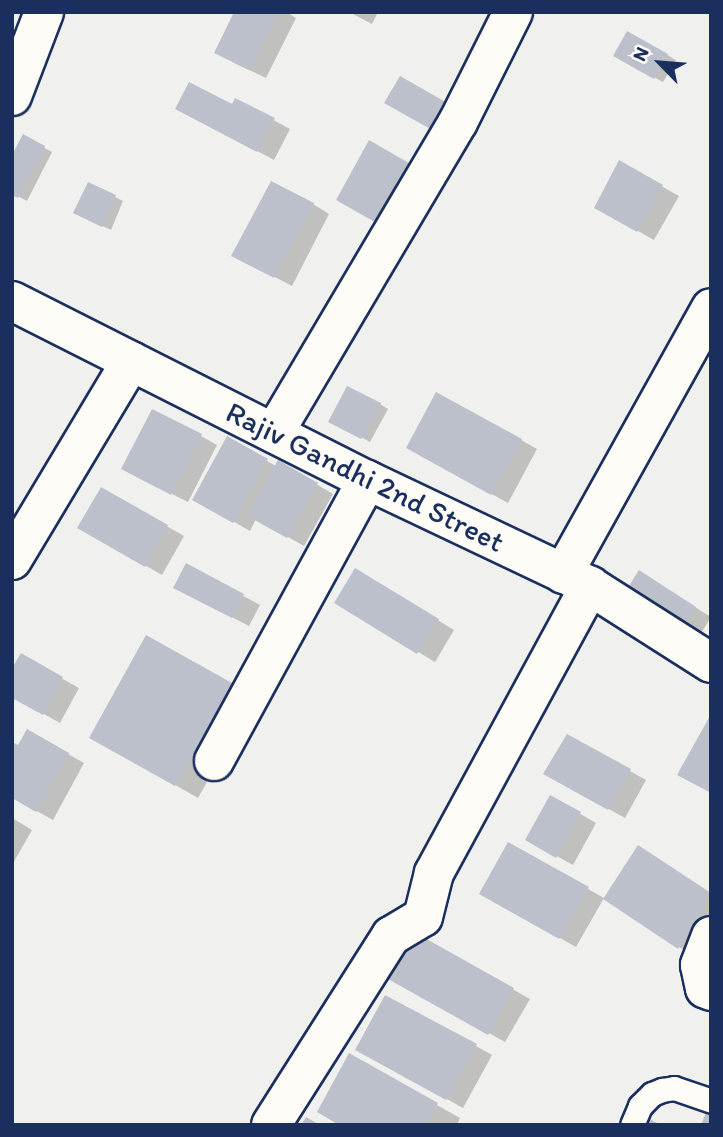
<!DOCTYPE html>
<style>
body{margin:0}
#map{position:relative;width:723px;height:1137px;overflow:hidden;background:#f0f0ee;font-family:Itim,sans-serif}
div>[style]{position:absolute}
.shadow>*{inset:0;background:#0003}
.building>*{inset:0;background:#bbc0ca}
.roads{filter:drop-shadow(2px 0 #1b2f5e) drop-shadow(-2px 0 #1b2f5e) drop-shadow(0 2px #1b2f5e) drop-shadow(0 -2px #1b2f5e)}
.service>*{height:23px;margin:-11.5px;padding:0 11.5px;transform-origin:11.5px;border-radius:11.5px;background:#fdfcf7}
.minor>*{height:38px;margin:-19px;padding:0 19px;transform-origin:19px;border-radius:19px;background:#fdfcf7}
span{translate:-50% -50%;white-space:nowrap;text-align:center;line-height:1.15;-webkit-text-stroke:5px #fdfcf7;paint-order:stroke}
.street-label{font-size:30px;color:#1b2f5e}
.frame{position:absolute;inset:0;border:14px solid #1b2f5e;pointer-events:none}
.north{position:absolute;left:625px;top:28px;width:70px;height:70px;-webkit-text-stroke:5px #fdfcf7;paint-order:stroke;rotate:295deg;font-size:19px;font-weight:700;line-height:28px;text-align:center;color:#1b2f5e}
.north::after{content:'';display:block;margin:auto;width:24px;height:32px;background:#1b2f5e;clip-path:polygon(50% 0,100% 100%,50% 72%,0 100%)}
</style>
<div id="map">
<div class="shadow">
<div style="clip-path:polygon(236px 12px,286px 12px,296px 18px,266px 78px,232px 62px)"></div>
<div style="clip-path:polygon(349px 12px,378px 12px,372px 24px)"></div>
<div style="clip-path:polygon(628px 33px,676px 60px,663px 82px,615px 56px)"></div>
<div style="clip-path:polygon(236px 100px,290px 129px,274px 160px,194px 117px,233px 107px)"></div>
<div style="clip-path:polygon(24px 137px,52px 152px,27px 201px,12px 193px)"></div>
<div style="clip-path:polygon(620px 163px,679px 196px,654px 240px,610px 215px)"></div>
<div style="clip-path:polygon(88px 184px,123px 201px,111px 230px,83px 217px)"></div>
<div style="clip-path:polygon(313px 204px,329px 214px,292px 286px,250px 264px)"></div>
<div style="clip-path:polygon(380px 404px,388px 409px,370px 442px,331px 421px)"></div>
<div style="clip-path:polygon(201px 436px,217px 445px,188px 502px,140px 478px)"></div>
<div style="clip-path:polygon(228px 439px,276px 466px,278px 462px,333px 494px,304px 546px,256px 519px,250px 531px,194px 499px)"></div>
<div style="clip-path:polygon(521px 440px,537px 449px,508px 503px,424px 457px)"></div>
<div style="clip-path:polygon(102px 489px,184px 536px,162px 575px,80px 528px)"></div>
<div style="clip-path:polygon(186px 565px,260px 605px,249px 626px,191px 596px)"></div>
<div style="clip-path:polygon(372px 580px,454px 630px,435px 662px,336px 603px)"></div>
<div style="clip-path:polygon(655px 582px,711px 617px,693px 646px)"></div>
<div style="clip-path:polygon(147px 638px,254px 698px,198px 798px,112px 749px)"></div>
<div style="clip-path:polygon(21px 656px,79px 688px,60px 723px,12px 696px)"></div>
<div style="clip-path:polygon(27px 731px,84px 763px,53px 820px,12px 797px,18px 747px)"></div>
<div style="clip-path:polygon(567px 736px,646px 780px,625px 818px,546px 774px)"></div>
<div style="clip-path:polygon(551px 797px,596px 823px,573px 865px,527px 840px)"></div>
<div style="clip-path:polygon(12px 818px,32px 830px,12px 865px)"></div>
<div style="clip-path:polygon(508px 844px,604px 898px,576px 947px,481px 894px)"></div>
<div style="clip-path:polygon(655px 857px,711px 894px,711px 932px,695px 956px,679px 947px)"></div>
<div style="clip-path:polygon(414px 935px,530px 999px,505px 1042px,390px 978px)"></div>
<div style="clip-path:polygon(476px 1046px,492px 1055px,463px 1108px,357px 1049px)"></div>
<div style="clip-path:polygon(350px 1056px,460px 1118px,457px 1125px,342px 1125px)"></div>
</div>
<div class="building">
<div style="clip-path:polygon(234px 12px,278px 12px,249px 70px,214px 53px)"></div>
<div style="clip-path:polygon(627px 31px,668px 54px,654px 79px,613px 56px)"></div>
<div style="clip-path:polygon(400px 76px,449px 104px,434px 131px,384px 103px)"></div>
<div style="clip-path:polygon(189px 82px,232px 104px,235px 98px,275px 118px,257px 152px,175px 109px)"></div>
<div style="clip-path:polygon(23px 134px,45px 146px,18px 198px,12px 195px,12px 155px)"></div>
<div style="clip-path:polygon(369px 140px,414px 166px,380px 225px,336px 200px)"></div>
<div style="clip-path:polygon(619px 160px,663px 185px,637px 232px,594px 208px)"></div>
<div style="clip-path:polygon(271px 181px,314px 203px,274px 278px,231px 256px)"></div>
<div style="clip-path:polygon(88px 182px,116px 195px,102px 227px,73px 213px)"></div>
<div style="clip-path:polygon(347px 386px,381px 403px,361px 439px,328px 422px)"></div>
<div style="clip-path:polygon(436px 392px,522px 439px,491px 495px,406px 448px)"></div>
<div style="clip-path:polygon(152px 409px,202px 434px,171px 495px,121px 469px)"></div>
<div style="clip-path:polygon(227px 436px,268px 459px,233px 523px,192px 500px)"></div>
<div style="clip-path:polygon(278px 460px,318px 483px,287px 538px,247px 516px)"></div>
<div style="clip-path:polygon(101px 487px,168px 525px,145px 567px,77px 528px)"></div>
<div style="clip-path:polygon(186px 563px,244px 594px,232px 618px,173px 588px)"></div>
<div style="clip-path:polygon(355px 568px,439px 619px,417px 654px,334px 603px)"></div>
<div style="clip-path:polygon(639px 570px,696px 607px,676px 638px,619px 602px)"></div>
<div style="clip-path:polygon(146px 635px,232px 683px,175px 786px,89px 738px)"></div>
<div style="clip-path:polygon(21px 653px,63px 677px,43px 715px,12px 698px,12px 668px)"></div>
<div style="clip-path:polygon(711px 714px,711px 793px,677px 775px)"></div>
<div style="clip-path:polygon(27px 729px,69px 753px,36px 812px,12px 798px,12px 742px,18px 745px)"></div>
<div style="clip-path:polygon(567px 734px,631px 769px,608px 810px,543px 774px)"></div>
<div style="clip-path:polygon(550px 795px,581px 812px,556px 858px,525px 840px)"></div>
<div style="clip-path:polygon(508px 842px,589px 887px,559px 939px,479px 894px)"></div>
<div style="clip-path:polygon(638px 845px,711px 893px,678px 949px,603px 899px)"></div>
<div style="clip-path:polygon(414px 932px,514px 988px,488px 1035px,388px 979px)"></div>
<div style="clip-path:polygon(385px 995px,477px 1044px,446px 1100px,355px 1050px)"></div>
<div style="clip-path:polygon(349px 1053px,438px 1103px,426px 1125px,339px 1125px,317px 1112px)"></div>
<div style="clip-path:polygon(706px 1113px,711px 1115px,711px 1125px,701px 1125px)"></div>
<div style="clip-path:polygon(644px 1116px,661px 1125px,639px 1125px)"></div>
<div style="clip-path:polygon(306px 1117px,320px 1125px,301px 1125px)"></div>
</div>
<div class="roads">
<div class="service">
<div style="left:632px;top:1125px;width:21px;rotate:-67deg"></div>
<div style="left:640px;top:1106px;width:17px;rotate:-45deg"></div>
<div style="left:652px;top:1094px;width:11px;rotate:-22deg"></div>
<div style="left:662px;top:1090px;width:12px;rotate:-9deg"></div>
<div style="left:674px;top:1088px;width:39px;rotate:19deg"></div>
</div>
<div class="minor">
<div style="left:12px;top:96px;width:90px;rotate:-69.1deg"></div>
<div style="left:12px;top:301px;width:398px;rotate:26.8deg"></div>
<div style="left:367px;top:480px;width:247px;rotate:25.4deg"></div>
<div style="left:590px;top:586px;width:143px;rotate:32.5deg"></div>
<div style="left:274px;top:433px;width:361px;rotate:-59.4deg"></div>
<div style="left:458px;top:122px;width:123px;rotate:-63.4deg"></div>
<div style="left:12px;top:560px;width:232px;rotate:-59.1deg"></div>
<div style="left:563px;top:574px;width:304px;rotate:-60.9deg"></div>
<div style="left:214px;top:761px;width:320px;rotate:-61.4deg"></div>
<div style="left:711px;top:936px;width:31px;rotate:111deg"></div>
<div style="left:700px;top:965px;width:24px;rotate:78deg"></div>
<div style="left:705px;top:988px;width:7px;rotate:27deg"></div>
<div style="left:271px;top:1125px;width:224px;rotate:-57.6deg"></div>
<div style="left:391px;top:936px;width:37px;rotate:-31deg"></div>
<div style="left:423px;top:917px;width:45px;rotate:-76deg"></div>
<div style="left:434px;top:873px;width:327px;rotate:-61.5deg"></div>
</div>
</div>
<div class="street-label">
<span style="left:365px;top:477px;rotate:26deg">Rajiv Gandhi 2nd Street</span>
</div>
<div class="frame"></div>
<div class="north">N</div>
</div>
